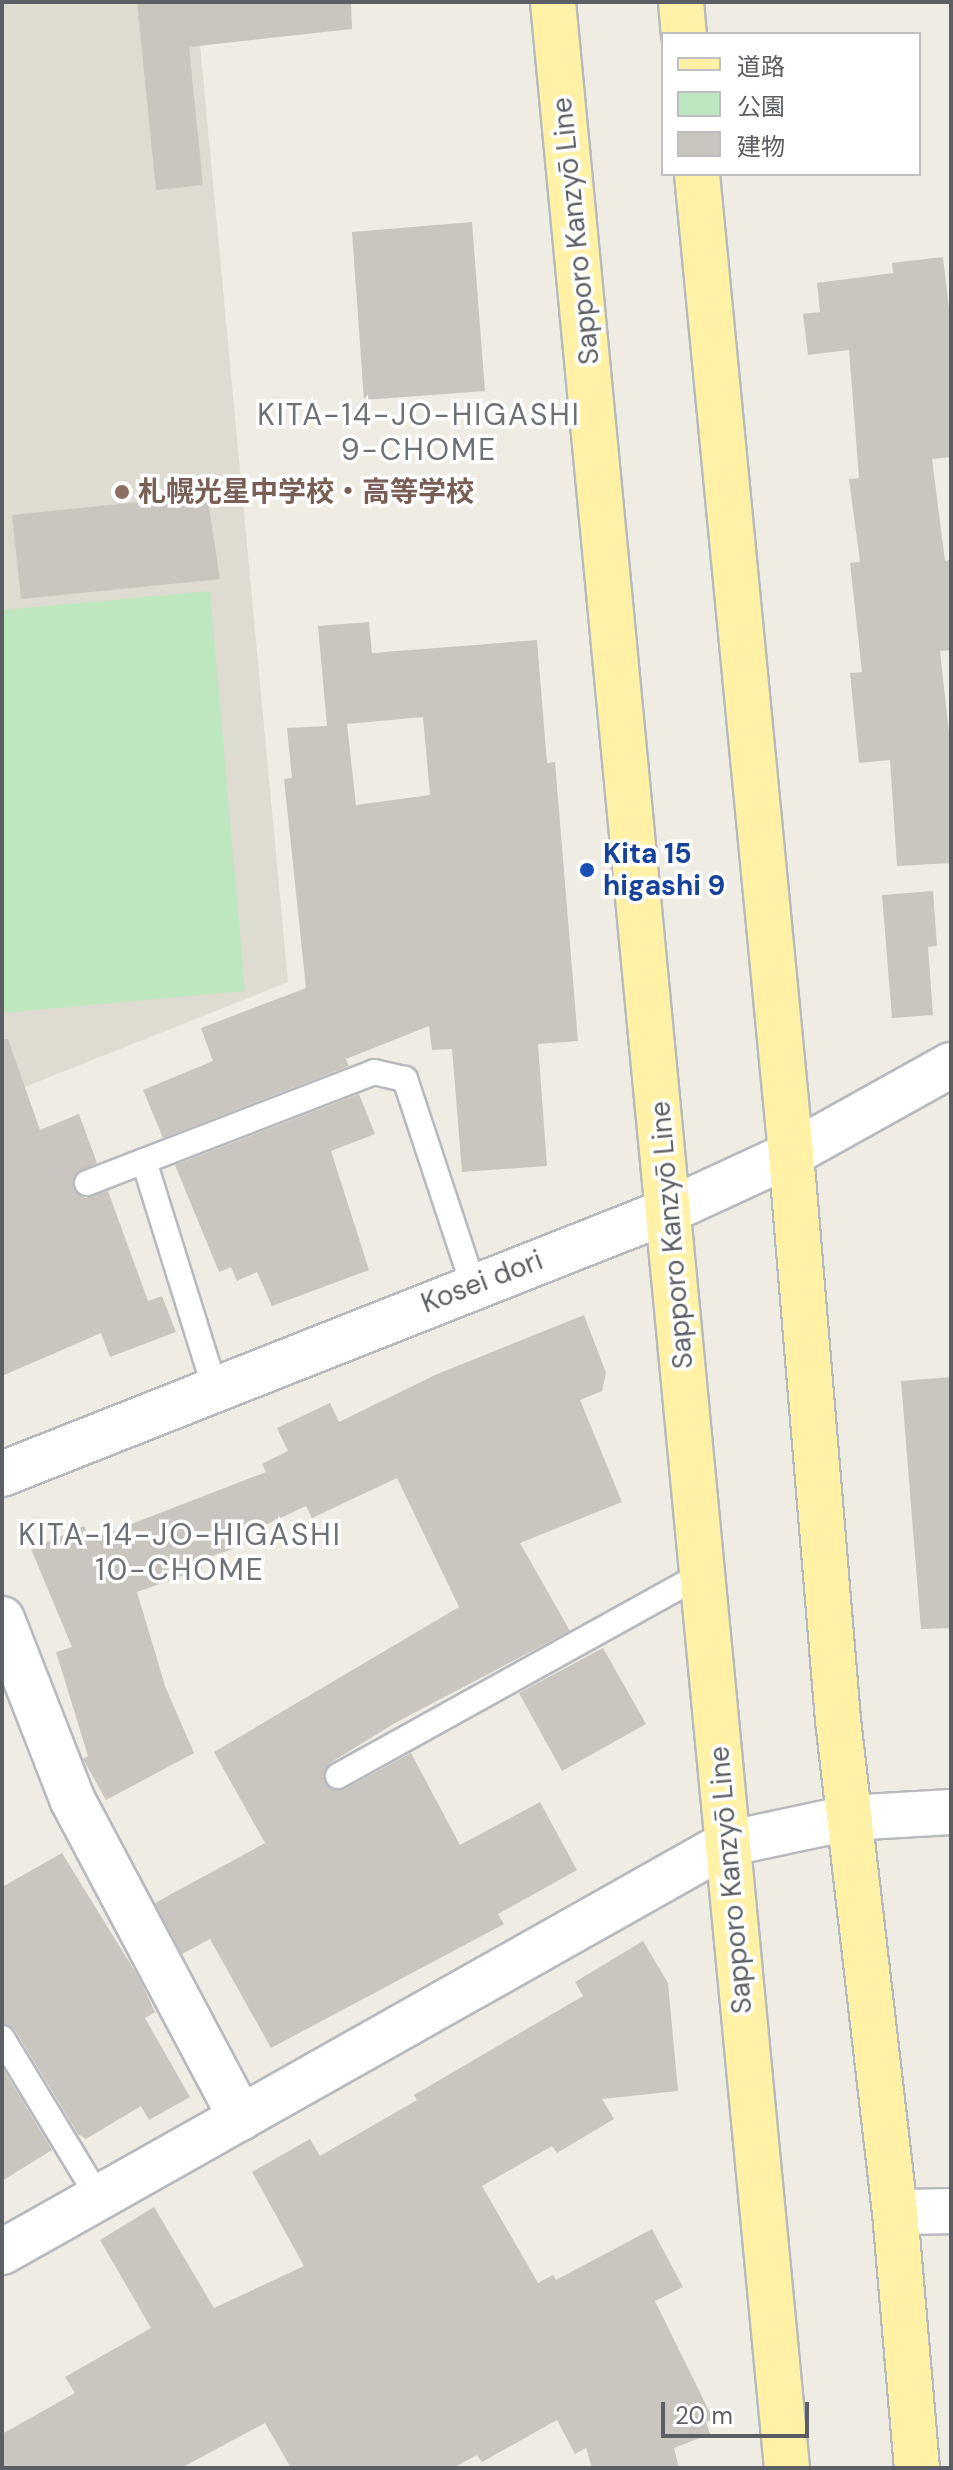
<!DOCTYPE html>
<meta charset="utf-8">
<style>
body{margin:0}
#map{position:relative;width:953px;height:2470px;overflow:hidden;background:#eeece3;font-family:"DM Sans","Noto Sans JP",sans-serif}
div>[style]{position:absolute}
.education>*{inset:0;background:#dedbd1}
.green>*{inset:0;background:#bee7bf}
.building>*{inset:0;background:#c9c6c0}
.roads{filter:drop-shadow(2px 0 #b6b9be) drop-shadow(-2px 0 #b6b9be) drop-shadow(0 2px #b6b9be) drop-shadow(0 -2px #b6b9be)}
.lane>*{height:24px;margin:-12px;padding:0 12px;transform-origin:12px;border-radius:12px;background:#fff}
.street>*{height:44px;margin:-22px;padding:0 22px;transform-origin:22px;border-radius:22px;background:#fff}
.secondary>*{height:44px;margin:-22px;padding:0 22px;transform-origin:22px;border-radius:22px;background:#fff}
.primary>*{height:44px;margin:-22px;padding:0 22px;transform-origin:22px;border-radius:22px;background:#fff2a7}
.dots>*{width:22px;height:22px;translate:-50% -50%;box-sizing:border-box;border:4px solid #fff;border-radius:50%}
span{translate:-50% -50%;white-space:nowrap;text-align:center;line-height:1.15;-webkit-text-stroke:7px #fff;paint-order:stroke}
.street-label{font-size:28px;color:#5b5f64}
.education-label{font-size:28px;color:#785e54;font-weight:700}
.left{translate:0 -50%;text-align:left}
.transit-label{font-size:28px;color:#164399;font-weight:700}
.neighbourhood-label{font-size:30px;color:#6c7176;letter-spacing:2px}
.frame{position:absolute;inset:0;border:4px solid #5b5f64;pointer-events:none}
.legend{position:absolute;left:661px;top:32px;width:260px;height:144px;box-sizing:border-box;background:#fff;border:2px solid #bdbfc1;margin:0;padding:10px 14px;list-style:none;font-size:24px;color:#5b5f64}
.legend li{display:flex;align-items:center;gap:16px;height:40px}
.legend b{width:40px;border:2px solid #bdbfc1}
.scale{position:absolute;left:661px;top:2402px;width:148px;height:36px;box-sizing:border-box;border:4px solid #5b5f64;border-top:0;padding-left:10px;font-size:24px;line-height:28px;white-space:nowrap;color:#5b5f64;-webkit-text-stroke:6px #fff;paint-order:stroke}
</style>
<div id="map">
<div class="education">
<div style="clip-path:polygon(2px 2px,196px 2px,288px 982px,2px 1096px)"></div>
</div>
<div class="green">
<div style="clip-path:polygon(210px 591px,245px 991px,2px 1013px,2px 610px)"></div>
</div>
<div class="building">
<div style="clip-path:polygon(137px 2px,351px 2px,352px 29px,189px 47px,203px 185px,156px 190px)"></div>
<div style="clip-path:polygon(472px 222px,485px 391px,364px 400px,352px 232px)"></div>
<div style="clip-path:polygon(943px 257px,951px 326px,951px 457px,932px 459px,945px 561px,951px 560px,951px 650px,940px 651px,951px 751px,951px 863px,897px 866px,890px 760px,859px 763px,850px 673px,862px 672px,850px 563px,860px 562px,849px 479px,859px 478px,849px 350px,808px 355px,803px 314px,820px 312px,817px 283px,893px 273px,892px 263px)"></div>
<div style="clip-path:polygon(207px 495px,220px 579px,21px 599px,12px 515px)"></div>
<div style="clip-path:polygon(evenodd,369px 622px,372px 653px,537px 640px,547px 763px,555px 762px,578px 1041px,538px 1044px,547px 1166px,462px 1172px,452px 1049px,432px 1050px,429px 1026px,346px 1059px,349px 1066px,163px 1138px,143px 1090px,213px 1061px,201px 1028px,306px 988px,284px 779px,292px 778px,287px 728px,327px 726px,318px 626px,369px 622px,423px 717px,430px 795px,356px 805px,347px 724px,423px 717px)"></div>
<div style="clip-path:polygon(933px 891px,937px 946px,928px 947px,933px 1015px,892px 1018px,882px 895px)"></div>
<div style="clip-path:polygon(8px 1039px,40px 1130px,79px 1114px,97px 1163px,76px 1173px,73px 1189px,85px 1198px,108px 1191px,148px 1301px,162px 1296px,176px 1332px,110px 1357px,101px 1333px,2px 1376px,2px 1040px)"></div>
<div style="clip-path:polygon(359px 1094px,375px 1134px,331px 1151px,369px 1270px,272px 1306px,257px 1272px,237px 1281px,231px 1267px,219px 1272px,175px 1165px)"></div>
<div style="clip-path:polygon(584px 1315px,606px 1373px,602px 1391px,580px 1400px,622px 1502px,520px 1543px,570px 1631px,395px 1723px,330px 1763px,323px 1776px,331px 1789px,345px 1789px,411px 1753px,460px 1845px,540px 1802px,577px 1870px,498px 1914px,504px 1924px,271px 2048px,210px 1939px,182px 1954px,155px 1903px,265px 1843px,214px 1752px,459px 1607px,397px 1478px,312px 1518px,306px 1506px,242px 1536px,245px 1545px,200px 1560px,202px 1569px,137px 1592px,165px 1686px,194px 1753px,106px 1800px,83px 1759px,88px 1756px,56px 1652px,72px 1647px,31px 1549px,84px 1526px,90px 1540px,266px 1472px,262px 1464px,288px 1451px,277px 1428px,330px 1403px,339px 1422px,435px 1375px)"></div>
<div style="clip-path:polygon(951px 1377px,951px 1628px,921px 1629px,901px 1381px)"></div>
<div style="clip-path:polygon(603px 1648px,646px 1724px,562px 1771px,519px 1693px)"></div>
<div style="clip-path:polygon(62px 1853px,139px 1978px,155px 2012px,145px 2018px,190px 2097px,149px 2120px,141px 2106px,86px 2139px,78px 2134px,15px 2030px,2px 2023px,2px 1887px)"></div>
<div style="clip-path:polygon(643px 1941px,668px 1983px,678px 2091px,602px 2099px,614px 2119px,557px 2153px,552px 2146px,482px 2186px,538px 2283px,553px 2275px,556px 2280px,652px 2229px,683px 2287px,655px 2301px,713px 2419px,706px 2422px,710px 2434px,674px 2448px,679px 2468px,592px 2468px,586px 2448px,575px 2454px,557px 2420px,482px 2462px,477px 2455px,453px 2468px,291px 2468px,265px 2423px,181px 2468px,2px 2468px,2px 2434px,75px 2393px,65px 2377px,151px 2328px,100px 2240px,154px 2207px,214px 2308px,304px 2266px,252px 2172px,310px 2139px,320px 2156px,417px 2100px,414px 2095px,583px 1996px,575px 1982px)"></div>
<div style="clip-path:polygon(2px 2067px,52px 2150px,2px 2181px)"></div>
</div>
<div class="roads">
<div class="lane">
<div style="left:144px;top:1161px;width:239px;rotate:72.7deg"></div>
<div style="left:87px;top:1183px;width:308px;rotate:-21.1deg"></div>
<div style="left:374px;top:1072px;width:32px;rotate:13deg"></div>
<div style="left:405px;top:1079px;width:217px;rotate:71.7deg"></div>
<div style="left:338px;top:1776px;width:417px;rotate:-29deg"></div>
<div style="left:2px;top:2038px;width:187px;rotate:58.8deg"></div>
</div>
<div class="street">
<div style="left:2px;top:1619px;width:193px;rotate:68.7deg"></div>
<div style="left:72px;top:1799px;width:361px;rotate:62.1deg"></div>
<div style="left:895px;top:2212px;width:56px;rotate:-1deg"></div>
<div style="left:2px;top:2252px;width:831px;rotate:-29.4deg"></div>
<div style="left:726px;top:1844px;width:125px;rotate:-12deg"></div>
<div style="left:848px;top:1818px;width:103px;rotate:-3.3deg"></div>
</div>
<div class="secondary">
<div style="left:2px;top:1474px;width:718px;rotate:-21.56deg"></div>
<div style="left:670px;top:1210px;width:133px;rotate:-24.8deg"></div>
<div style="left:791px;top:1154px;width:183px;rotate:-29.1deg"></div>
</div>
<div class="primary">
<div style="left:553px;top:2px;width:2477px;rotate:84.58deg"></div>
<div style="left:681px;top:2px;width:32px;rotate:85deg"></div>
<div style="left:697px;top:174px;width:984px;rotate:84.52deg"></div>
<div style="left:791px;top:1154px;width:568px;rotate:85.25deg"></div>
<div style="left:838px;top:1720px;width:495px;rotate:83.4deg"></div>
<div style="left:895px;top:2212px;width:257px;rotate:85.1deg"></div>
</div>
</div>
<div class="dots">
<div style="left:122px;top:492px;background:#8d6e63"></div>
<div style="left:587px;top:870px;background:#1a4fb4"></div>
</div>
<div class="street-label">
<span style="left:576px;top:231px;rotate:-96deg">Sapporo Kanzyō Line</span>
<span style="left:672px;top:1235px;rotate:-95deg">Sapporo Kanzyō Line</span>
<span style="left:482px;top:1282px;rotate:-21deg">Kosei dori</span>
<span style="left:731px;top:1880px;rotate:-95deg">Sapporo Kanzyō Line</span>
</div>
<div class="education-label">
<span class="left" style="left:138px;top:492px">札幌光星中学校・高等学校</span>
</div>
<div class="transit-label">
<span class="left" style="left:603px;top:870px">Kita 15<br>higashi 9</span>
</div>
<div class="neighbourhood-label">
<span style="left:419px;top:432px">KITA-14-JO-HIGASHI<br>9-CHOME</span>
<span style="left:180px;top:1552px">KITA-14-JO-HIGASHI<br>10-CHOME</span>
</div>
<div class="frame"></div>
<ul class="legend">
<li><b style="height:10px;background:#fff2a7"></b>道路</li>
<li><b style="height:22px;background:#bee7bf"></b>公園</li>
<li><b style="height:22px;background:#c9c6c0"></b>建物</li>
</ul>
<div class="scale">20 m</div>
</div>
